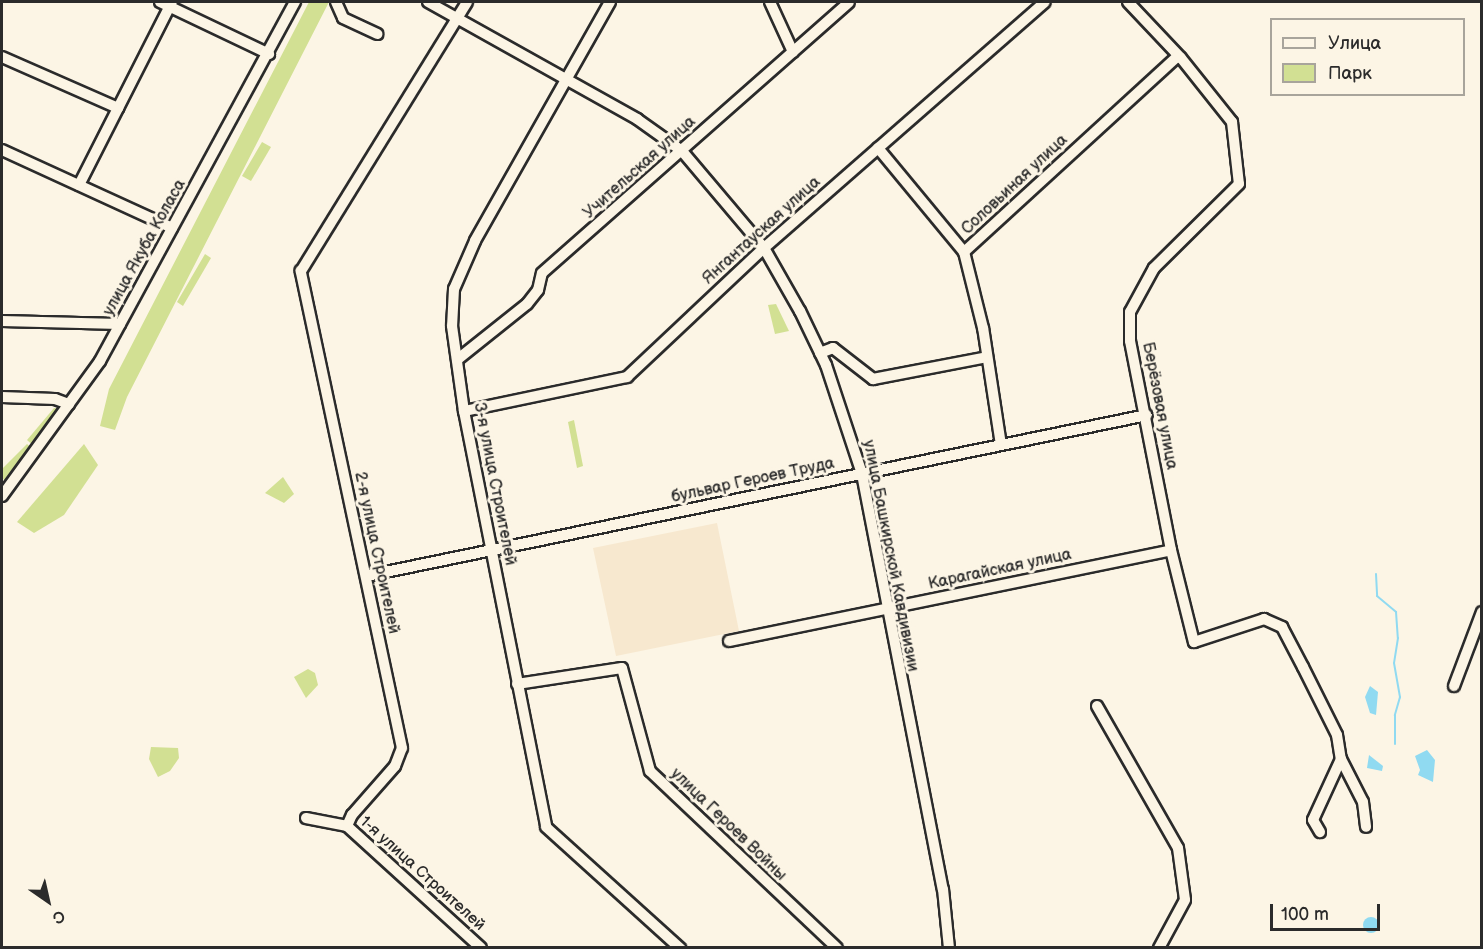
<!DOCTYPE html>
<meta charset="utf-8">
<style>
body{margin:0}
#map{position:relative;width:1483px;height:949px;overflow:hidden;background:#fcf5e5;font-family:"Balsamiq Sans",sans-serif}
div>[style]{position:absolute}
.built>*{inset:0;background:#f7e8cf}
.green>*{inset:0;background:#d2e093}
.water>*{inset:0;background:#90daf1}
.round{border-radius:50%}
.stream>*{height:2px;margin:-1px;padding:0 1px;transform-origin:1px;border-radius:1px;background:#90daf1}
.roads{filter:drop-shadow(2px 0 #2b2b2b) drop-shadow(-2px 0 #2b2b2b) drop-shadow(0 2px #2b2b2b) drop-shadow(0 -2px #2b2b2b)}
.minor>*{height:10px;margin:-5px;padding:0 5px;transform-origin:5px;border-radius:5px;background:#fcf5e5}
span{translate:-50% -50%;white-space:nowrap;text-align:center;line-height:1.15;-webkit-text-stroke:6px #fcf5e5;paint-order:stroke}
.street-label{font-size:16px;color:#2b2b2b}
.frame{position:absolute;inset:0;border:3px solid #2b2b2b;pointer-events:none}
.legend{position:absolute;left:1270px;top:18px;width:195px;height:78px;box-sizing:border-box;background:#fcf5e5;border:2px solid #a8a49b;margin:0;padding:8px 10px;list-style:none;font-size:18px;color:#2b2b2b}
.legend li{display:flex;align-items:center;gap:12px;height:30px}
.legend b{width:30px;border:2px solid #a8a49b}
.north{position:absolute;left:18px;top:871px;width:60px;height:60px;-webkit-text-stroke:4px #fcf5e5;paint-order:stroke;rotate:146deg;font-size:16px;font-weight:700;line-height:24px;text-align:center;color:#2b2b2b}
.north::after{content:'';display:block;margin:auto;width:21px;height:27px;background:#2b2b2b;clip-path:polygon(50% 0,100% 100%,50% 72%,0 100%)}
.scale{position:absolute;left:1270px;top:904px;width:110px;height:27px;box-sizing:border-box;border:3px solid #2b2b2b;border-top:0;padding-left:8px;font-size:18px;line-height:21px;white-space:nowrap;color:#2b2b2b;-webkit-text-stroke:4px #fcf5e5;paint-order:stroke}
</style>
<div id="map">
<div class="built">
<div style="clip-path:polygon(717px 523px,739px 631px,616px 656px,593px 548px)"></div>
</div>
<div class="green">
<div style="clip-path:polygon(309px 2px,329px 2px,127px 397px,115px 430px,100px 426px,109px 389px)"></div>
<div style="clip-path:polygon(262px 142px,271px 147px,251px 181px,242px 176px)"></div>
<div style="clip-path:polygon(205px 254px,211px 258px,183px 306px,177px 302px)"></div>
<div style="clip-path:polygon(776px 304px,789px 331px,775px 334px,768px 305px)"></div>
<div style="clip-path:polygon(54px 408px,63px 409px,36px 448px,27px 440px)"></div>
<div style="clip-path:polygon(574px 420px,583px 466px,577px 468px,568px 422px)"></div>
<div style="clip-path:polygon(27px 444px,34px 450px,8px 483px,2px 478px,2px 469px)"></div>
<div style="clip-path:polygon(84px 444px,98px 465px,64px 515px,34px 533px,17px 522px)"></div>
<div style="clip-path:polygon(283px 477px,294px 494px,284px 503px,265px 493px)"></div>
<div style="clip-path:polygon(308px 669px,315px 673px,318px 685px,306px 698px,294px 677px)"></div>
<div style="clip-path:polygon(151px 747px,178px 748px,179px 758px,170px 771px,158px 777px,149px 759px)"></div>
</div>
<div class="water">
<div style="clip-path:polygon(1370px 686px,1378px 692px,1376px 715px,1370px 713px,1365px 697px)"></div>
<div style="clip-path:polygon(1427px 750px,1435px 760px,1433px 782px,1418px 775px,1420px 770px,1415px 756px)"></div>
<div style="clip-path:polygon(1369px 755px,1383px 766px,1382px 771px,1367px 768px)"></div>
<div class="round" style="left:1363px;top:917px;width:16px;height:16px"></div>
</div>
<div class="stream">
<div style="left:1376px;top:574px;width:22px;rotate:87deg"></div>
<div style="left:1377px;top:596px;width:25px;rotate:40deg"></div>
<div style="left:1396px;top:612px;width:26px;rotate:86deg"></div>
<div style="left:1398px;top:638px;width:25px;rotate:99deg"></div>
<div style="left:1394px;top:663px;width:35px;rotate:80deg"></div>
<div style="left:1400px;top:697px;width:19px;rotate:106deg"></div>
<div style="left:1395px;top:715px;width:29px;rotate:90deg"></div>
</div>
<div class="roads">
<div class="minor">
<div style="left:160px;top:2px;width:121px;rotate:25.5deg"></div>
<div style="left:336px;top:2px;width:17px;rotate:66deg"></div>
<div style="left:343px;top:18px;width:38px;rotate:25deg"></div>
<div style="left:428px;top:2px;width:240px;rotate:29.2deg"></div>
<div style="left:637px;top:119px;width:55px;rotate:35.4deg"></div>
<div style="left:682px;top:151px;width:127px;rotate:49.8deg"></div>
<div style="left:764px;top:248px;width:73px;rotate:60.3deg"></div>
<div style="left:800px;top:311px;width:60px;rotate:64.3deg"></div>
<div style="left:826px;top:365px;width:115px;rotate:71.7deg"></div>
<div style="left:862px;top:474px;width:423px;rotate:79deg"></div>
<div style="left:943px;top:889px;width:59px;rotate:84.2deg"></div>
<div style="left:610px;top:2px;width:274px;rotate:119.5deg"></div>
<div style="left:475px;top:241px;width:52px;rotate:113.6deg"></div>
<div style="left:454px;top:289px;width:37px;rotate:93deg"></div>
<div style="left:452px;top:326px;width:86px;rotate:82deg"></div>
<div style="left:464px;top:411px;width:424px;rotate:78.8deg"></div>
<div style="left:546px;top:827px;width:181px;rotate:42.1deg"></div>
<div style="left:770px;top:2px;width:55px;rotate:65.3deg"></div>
<div style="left:1128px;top:2px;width:77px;rotate:46.6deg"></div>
<div style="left:1181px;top:58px;width:82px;rotate:51.4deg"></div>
<div style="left:1232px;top:122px;width:62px;rotate:83.6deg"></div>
<div style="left:1239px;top:184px;width:120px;rotate:135.3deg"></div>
<div style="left:1154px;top:268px;width:50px;rotate:118.6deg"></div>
<div style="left:1130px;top:312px;width:29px;rotate:90deg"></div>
<div style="left:1130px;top:341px;width:213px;rotate:78.9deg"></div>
<div style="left:1171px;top:550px;width:95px;rotate:76deg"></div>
<div style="left:1194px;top:642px;width:74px;rotate:-18.2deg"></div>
<div style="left:1264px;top:619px;width:20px;rotate:24deg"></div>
<div style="left:1282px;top:627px;width:45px;rotate:62.3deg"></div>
<div style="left:1303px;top:667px;width:76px;rotate:63.4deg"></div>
<div style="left:1337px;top:735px;width:24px;rotate:81deg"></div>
<div style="left:1341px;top:759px;width:67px;rotate:114.7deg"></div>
<div style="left:1313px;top:820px;width:14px;rotate:60deg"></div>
<div style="left:2px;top:57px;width:127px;rotate:23.7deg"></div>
<div style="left:878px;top:148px;width:135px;rotate:50.4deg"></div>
<div style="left:2px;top:150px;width:187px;rotate:24.6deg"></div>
<div style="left:79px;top:185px;width:205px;rotate:-63.1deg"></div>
<div style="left:2px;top:321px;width:118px;rotate:1.5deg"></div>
<div style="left:820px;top:353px;width:14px;rotate:-21deg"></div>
<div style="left:833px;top:348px;width:51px;rotate:37.8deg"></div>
<div style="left:873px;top:379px;width:116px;rotate:-10.9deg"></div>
<div style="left:458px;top:359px;width:88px;rotate:-38.6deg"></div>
<div style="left:527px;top:304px;width:18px;rotate:-52deg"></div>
<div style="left:538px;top:290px;width:17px;rotate:-77deg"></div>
<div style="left:542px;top:273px;width:409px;rotate:-41.4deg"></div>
<div style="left:2px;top:397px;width:53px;rotate:2.2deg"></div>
<div style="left:55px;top:399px;width:15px;rotate:20deg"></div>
<div style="left:464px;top:411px;width:167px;rotate:-11.8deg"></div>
<div style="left:627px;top:377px;width:188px;rotate:-43.3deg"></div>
<div style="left:764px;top:248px;width:373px;rotate:-41.2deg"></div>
<div style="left:1001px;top:445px;width:118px;rotate:-98.7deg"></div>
<div style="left:983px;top:328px;width:78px;rotate:-104deg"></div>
<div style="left:964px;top:252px;width:290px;rotate:-42.5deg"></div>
<div style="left:2px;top:496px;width:167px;rotate:-54deg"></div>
<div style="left:100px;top:361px;width:409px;rotate:-61.5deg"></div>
<div style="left:366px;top:576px;width:797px;rotate:-11.65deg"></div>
<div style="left:729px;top:641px;width:451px;rotate:-11.6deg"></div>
<div style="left:517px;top:684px;width:106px;rotate:-8.7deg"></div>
<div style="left:622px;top:668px;width:107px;rotate:74.8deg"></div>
<div style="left:650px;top:771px;width:257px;rotate:43.4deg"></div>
<div style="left:1454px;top:686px;width:79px;rotate:-69.3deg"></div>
<div style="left:1097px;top:706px;width:163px;rotate:60.3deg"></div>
<div style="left:1178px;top:848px;width:52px;rotate:82.3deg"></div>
<div style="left:1185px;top:900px;width:55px;rotate:118.4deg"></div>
<div style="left:1341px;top:759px;width:48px;rotate:62.9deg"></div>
<div style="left:1363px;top:802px;width:25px;rotate:83deg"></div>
<div style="left:306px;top:818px;width:42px;rotate:11deg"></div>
<div style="left:347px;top:826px;width:181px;rotate:42.3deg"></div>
<div style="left:347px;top:826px;width:12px;rotate:-66deg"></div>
<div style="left:352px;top:815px;width:65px;rotate:-48.7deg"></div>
<div style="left:395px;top:766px;width:19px;rotate:-69deg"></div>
<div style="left:402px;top:748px;width:488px;rotate:-102deg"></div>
<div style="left:301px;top:271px;width:316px;rotate:-58.3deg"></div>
</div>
</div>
<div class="street-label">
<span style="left:640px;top:168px;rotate:-42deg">Учительская улица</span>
<span style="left:1015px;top:185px;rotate:-43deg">Соловьиная улица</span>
<span style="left:762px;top:231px;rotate:-42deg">Янгантауская улица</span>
<span style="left:145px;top:248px;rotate:-61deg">улица Якуба Коласа</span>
<span style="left:1159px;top:406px;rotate:79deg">Берёзовая улица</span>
<span style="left:753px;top:481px;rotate:-12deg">бульвар Героев Труда</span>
<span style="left:494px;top:484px;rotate:79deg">3-я улица Строителей</span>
<span style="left:376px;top:553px;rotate:78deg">2-я улица Строителей</span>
<span style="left:890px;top:556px;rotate:79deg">улица Башкирской Кавдивизии</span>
<span style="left:1000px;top:570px;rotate:-12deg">Карагайская улица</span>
<span style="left:728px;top:825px;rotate:44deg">улица Героев Войны</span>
<span style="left:422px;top:874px;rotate:42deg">1-я улица Строителей</span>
</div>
<div class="frame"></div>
<ul class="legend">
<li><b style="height:8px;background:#fcf5e5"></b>Улица</li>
<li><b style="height:16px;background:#d2e093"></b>Парк</li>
</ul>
<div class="north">С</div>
<div class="scale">100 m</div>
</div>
